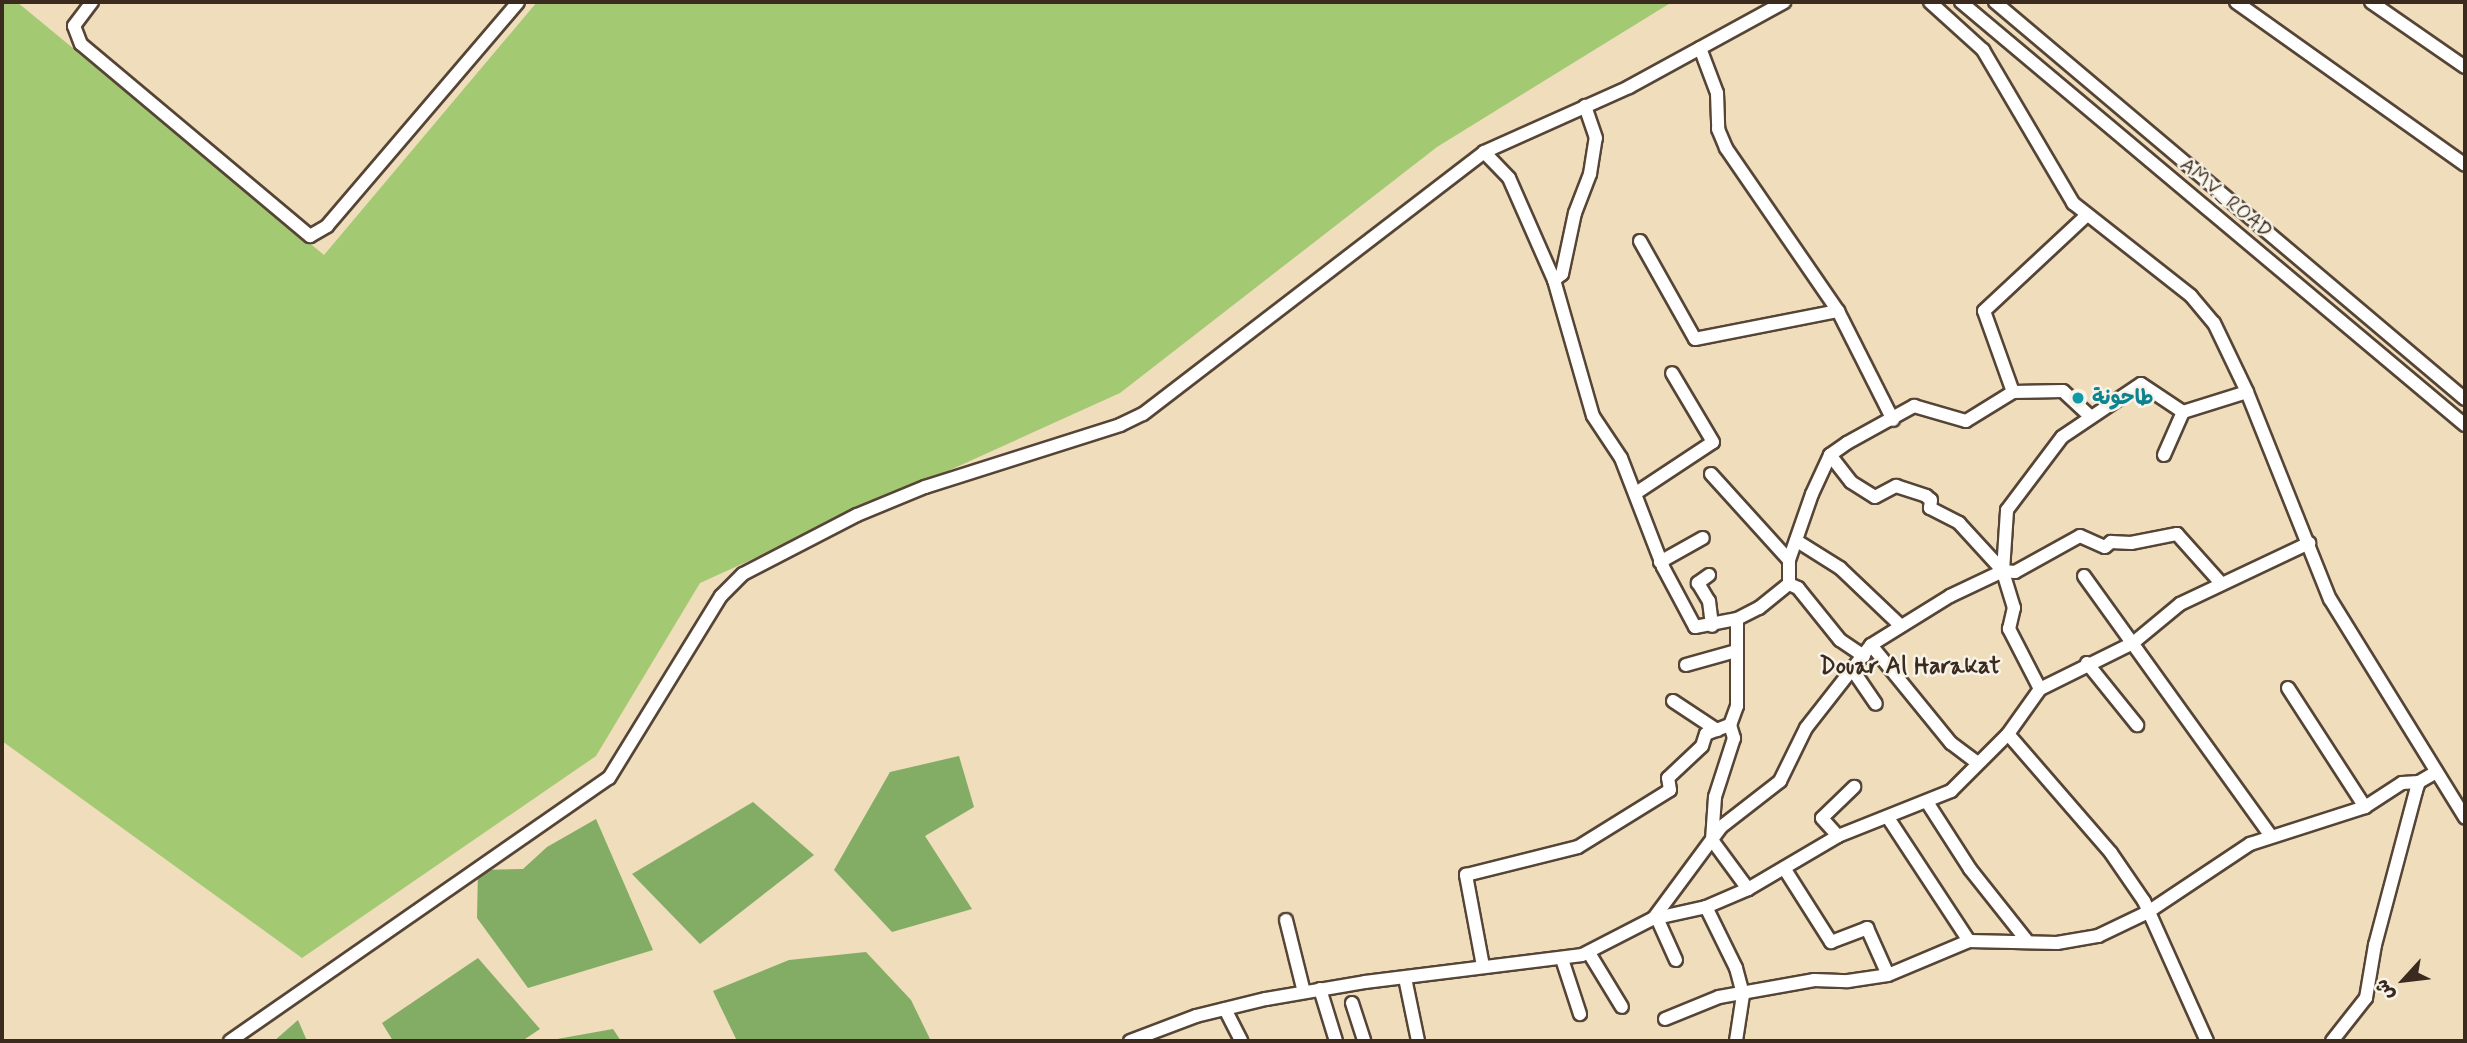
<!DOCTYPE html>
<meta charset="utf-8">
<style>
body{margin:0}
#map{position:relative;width:2467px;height:1043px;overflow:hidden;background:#efddbc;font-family:Mynerve,"Playpen Sans Arabic",sans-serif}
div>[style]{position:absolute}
.green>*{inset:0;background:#a4c973}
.forest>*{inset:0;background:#83ad65}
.roads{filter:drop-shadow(2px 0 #564536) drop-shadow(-2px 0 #564536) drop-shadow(0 2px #564536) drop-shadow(0 -2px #564536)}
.street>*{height:12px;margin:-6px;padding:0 6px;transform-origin:6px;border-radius:6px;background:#fff}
.dots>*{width:19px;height:19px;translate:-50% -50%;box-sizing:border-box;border:4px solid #f7f3e8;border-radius:50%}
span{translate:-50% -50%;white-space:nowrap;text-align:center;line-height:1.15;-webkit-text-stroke:5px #f7f3e8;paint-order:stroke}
.street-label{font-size:21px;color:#3b2a1e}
.culture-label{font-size:21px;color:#0d838f;font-weight:700}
.left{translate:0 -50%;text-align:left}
.quarter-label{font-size:24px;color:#3b2a1e;font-weight:700}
.frame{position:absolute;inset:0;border:4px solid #3b2a1e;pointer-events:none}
.north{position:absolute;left:2369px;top:945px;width:70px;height:70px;-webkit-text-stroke:5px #f7f3e8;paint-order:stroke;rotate:243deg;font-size:19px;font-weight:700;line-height:28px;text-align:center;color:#3b2a1e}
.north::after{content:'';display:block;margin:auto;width:24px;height:32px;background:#3b2a1e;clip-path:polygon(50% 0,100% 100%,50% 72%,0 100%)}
</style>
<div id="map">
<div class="green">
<div style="clip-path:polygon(2px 2px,17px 2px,324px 255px,537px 2px,1672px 2px,1437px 147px,1120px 393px,700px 583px,596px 756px,302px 958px,2px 741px)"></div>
</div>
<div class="forest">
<div style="clip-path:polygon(959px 756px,974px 807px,925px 836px,972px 909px,892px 932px,834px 870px,890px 772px)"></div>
<div style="clip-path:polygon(753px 802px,814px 855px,700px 944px,632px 874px)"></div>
<div style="clip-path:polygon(596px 819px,653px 950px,528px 988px,477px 918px,478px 870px,523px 869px,547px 847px)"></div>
<div style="clip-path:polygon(866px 952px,911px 1000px,931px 1041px,737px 1041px,713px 991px,789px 960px)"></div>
<div style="clip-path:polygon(478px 958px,540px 1029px,522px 1041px,393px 1041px,382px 1023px)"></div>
<div style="clip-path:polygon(298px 1020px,307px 1041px,274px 1041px)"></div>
<div style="clip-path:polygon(613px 1029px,621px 1041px,554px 1041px,557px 1039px)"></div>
</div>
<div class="roads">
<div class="street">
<div style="left:92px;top:2px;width:30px;rotate:127deg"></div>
<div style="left:74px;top:26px;width:19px;rotate:69deg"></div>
<div style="left:81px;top:44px;width:299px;rotate:40deg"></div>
<div style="left:310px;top:236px;width:20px;rotate:-30deg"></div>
<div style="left:327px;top:226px;width:294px;rotate:-49.5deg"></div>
<div style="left:1930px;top:2px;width:72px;rotate:42.2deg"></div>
<div style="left:1983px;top:50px;width:178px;rotate:59.5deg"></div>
<div style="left:2073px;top:203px;width:150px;rotate:38.2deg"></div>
<div style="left:2191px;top:296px;width:35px;rotate:50deg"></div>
<div style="left:2214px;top:323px;width:76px;rotate:64.4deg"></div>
<div style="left:2247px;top:392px;width:223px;rotate:68.2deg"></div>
<div style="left:2330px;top:599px;width:257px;rotate:58.3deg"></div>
<div style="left:1961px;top:2px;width:658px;rotate:40.01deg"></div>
<div style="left:1995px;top:2px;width:615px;rotate:40.19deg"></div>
<div style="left:2236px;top:2px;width:281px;rotate:35.4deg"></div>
<div style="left:2371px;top:2px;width:114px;rotate:34.7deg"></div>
<div style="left:1700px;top:48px;width:48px;rotate:69.3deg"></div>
<div style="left:1717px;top:93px;width:36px;rotate:88deg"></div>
<div style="left:1718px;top:129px;width:21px;rotate:67deg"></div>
<div style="left:1726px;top:148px;width:198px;rotate:55.5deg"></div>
<div style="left:1838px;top:311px;width:122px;rotate:63.2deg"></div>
<div style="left:1484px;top:152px;width:36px;rotate:46deg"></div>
<div style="left:1509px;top:178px;width:111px;rotate:66.2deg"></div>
<div style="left:1554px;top:280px;width:141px;rotate:74deg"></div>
<div style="left:1593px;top:416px;width:50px;rotate:56.3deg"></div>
<div style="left:1621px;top:458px;width:117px;rotate:68.9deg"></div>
<div style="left:1663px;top:567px;width:68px;rotate:61.9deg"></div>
<div style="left:1695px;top:627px;width:43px;rotate:-10.8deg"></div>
<div style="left:1737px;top:619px;width:25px;rotate:-27deg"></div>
<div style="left:1759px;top:608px;width:38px;rotate:-39deg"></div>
<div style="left:1789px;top:584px;width:24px;rotate:-90deg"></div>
<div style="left:1789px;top:560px;width:70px;rotate:-70.8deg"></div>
<div style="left:1812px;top:494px;width:43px;rotate:-65.2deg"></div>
<div style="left:1830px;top:455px;width:21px;rotate:-35deg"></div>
<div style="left:1847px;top:443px;width:77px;rotate:-28.9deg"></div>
<div style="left:1914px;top:406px;width:54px;rotate:16.1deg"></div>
<div style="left:1966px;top:421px;width:55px;rotate:-31.7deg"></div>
<div style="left:2013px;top:392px;width:86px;rotate:-109.7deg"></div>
<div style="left:1984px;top:311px;width:141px;rotate:-43deg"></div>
<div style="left:1640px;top:241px;width:112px;rotate:60.7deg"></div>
<div style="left:1695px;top:339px;width:146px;rotate:-11.1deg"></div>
<div style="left:1554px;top:280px;width:10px;rotate:-37deg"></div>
<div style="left:1562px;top:274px;width:62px;rotate:-78deg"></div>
<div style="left:1575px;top:213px;width:42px;rotate:-69deg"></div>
<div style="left:1590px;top:174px;width:36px;rotate:-81deg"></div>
<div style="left:1596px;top:138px;width:34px;rotate:-109deg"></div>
<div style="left:2013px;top:392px;width:50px;rotate:-1.1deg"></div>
<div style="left:2063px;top:391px;width:35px;rotate:43deg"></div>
<div style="left:1830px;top:455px;width:34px;rotate:52deg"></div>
<div style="left:1851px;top:482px;width:28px;rotate:32deg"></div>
<div style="left:1875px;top:497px;width:24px;rotate:-28deg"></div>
<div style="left:1896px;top:486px;width:32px;rotate:18deg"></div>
<div style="left:1926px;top:496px;width:6px;rotate:39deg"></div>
<div style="left:1931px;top:500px;width:8px;rotate:97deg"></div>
<div style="left:1930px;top:508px;width:33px;rotate:27deg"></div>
<div style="left:1959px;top:523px;width:65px;rotate:47.5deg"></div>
<div style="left:2164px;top:455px;width:47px;rotate:-66.2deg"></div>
<div style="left:1711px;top:474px;width:116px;rotate:47.8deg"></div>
<div style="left:1636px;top:493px;width:92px;rotate:-33.5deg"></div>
<div style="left:1713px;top:442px;width:80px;rotate:-120.7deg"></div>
<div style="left:1797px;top:541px;width:51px;rotate:32.1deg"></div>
<div style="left:1840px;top:568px;width:84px;rotate:43.6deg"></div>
<div style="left:1660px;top:562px;width:49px;rotate:-29.2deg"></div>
<div style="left:1709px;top:575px;width:14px;rotate:144deg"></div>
<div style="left:1698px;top:583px;width:21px;rotate:59deg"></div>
<div style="left:1709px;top:601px;width:25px;rotate:83deg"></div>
<div style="left:2084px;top:576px;width:320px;rotate:54.3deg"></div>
<div style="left:1789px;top:584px;width:10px;rotate:24deg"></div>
<div style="left:1798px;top:588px;width:67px;rotate:51.1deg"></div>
<div style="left:1840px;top:640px;width:29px;rotate:34deg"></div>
<div style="left:1737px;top:619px;width:87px;rotate:90deg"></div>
<div style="left:1737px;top:706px;width:20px;rotate:110deg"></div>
<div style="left:1730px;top:725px;width:14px;rotate:73deg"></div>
<div style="left:1734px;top:738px;width:62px;rotate:107.9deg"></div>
<div style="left:1715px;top:797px;width:43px;rotate:94deg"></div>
<div style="left:1712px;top:840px;width:61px;rotate:53.7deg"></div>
<div style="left:1871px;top:645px;width:127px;rotate:50.8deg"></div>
<div style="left:1951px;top:743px;width:31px;rotate:37deg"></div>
<div style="left:2087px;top:663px;width:80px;rotate:51.1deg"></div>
<div style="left:1686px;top:665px;width:52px;rotate:-15.6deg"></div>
<div style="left:1852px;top:669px;width:42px;rotate:55.6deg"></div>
<div style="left:2288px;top:688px;width:142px;rotate:57.1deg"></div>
<div style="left:2040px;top:689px;width:68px;rotate:-117.3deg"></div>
<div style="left:2009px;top:629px;width:22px;rotate:-77deg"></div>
<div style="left:2014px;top:608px;width:39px;rotate:-107deg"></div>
<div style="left:2003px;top:571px;width:61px;rotate:-86.2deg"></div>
<div style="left:2007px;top:510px;width:91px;rotate:-53deg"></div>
<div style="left:2062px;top:437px;width:95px;rotate:-33.9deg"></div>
<div style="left:2141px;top:384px;width:50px;rotate:33.7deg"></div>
<div style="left:2183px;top:412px;width:67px;rotate:-17.4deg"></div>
<div style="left:1673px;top:701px;width:53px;rotate:33.4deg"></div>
<div style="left:2008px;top:734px;width:55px;rotate:-54.6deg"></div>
<div style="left:2040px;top:689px;width:104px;rotate:-26.3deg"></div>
<div style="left:2133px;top:643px;width:61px;rotate:-39.7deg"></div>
<div style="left:2180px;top:604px;width:143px;rotate:-25.3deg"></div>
<div style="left:1927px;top:802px;width:80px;rotate:57.3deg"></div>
<div style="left:1970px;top:869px;width:92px;rotate:51.6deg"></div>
<div style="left:1838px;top:836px;width:24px;rotate:-132deg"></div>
<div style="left:1822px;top:818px;width:45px;rotate:-44.1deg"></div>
<div style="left:1784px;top:868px;width:88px;rotate:57.6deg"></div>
<div style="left:1831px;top:942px;width:39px;rotate:-21deg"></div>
<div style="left:1867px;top:928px;width:51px;rotate:65.9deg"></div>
<div style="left:1706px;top:907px;width:68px;rotate:63.8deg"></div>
<div style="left:1736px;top:968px;width:28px;rotate:75deg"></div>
<div style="left:1743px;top:995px;width:47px;rotate:98.7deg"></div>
<div style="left:1657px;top:918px;width:46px;rotate:65.7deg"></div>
<div style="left:1653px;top:919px;width:114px;rotate:-53.5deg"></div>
<div style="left:1721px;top:827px;width:75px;rotate:-37.9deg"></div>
<div style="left:1780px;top:781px;width:59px;rotate:-63.9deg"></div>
<div style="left:1806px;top:728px;width:105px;rotate:-51.9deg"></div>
<div style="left:1871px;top:645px;width:93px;rotate:-31.8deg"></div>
<div style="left:1950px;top:596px;width:59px;rotate:-25.3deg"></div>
<div style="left:2003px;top:571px;width:12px;rotate:5deg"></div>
<div style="left:2015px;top:572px;width:74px;rotate:-29deg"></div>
<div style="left:2080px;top:536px;width:27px;rotate:24deg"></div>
<div style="left:2105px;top:547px;width:8px;rotate:-40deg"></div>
<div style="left:2111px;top:542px;width:20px;rotate:3deg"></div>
<div style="left:2131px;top:543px;width:47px;rotate:-11.1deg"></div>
<div style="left:2177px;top:534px;width:64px;rotate:48.1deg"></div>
<div style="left:1286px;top:920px;width:74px;rotate:76deg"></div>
<div style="left:1969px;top:941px;width:88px;rotate:1.3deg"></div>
<div style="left:2057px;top:943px;width:42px;rotate:-9.7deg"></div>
<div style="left:2098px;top:936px;width:55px;rotate:-25.6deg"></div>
<div style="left:2148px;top:912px;width:123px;rotate:-33.7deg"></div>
<div style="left:2250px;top:844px;width:121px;rotate:-17.8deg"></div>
<div style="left:2365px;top:807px;width:44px;rotate:-33deg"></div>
<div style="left:2402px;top:783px;width:17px;rotate:-3deg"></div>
<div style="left:1589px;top:953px;width:63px;rotate:58.6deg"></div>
<div style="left:1562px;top:959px;width:58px;rotate:71.9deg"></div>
<div style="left:1483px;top:966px;width:93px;rotate:-100.6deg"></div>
<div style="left:1466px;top:875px;width:115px;rotate:-14deg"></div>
<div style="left:1578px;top:847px;width:108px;rotate:-31.8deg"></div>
<div style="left:1670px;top:790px;width:12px;rotate:-99deg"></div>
<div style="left:1668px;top:778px;width:47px;rotate:-43.3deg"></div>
<div style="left:1702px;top:746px;width:13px;rotate:-72deg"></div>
<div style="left:1706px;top:734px;width:26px;rotate:-21deg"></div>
<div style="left:1405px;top:978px;width:64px;rotate:78.3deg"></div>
<div style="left:1320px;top:989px;width:54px;rotate:72.9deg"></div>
<div style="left:1352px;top:1003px;width:40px;rotate:72deg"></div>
<div style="left:1225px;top:1009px;width:36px;rotate:63deg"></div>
<div style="left:1665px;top:1019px;width:58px;rotate:-22.2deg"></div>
<div style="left:1719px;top:997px;width:97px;rotate:-10.1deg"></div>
<div style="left:1814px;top:980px;width:34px;rotate:2deg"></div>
<div style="left:1848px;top:981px;width:40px;rotate:-8.5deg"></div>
<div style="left:1888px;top:975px;width:88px;rotate:-22.8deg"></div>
<div style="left:1969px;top:941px;width:146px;rotate:-123.3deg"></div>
<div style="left:230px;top:1041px;width:461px;rotate:-34.8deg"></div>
<div style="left:609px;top:778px;width:214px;rotate:-58.4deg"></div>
<div style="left:721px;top:596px;width:31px;rotate:-45deg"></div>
<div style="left:743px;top:574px;width:128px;rotate:-27.4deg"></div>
<div style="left:857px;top:515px;width:74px;rotate:-22.4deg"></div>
<div style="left:925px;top:487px;width:205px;rotate:-17.6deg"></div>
<div style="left:1120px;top:425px;width:25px;rotate:-26deg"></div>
<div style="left:1143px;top:414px;width:430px;rotate:-37.5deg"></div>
<div style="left:1484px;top:152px;width:159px;rotate:-24.1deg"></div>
<div style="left:1629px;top:87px;width:177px;rotate:-28.7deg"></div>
<div style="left:1130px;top:1041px;width:71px;rotate:-20.7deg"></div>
<div style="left:1196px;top:1016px;width:72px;rotate:-13.7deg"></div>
<div style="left:1266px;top:999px;width:100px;rotate:-9.7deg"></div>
<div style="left:1365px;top:982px;width:219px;rotate:-7.1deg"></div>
<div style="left:1582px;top:955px;width:79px;rotate:-27.2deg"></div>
<div style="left:1652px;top:919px;width:55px;rotate:-12.5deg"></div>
<div style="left:1706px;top:907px;width:46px;rotate:-23.2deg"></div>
<div style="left:1748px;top:889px;width:104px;rotate:-30.5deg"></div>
<div style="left:1838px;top:836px;width:122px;rotate:-21.7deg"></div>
<div style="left:1951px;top:791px;width:81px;rotate:-45deg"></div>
<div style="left:2008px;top:734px;width:157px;rotate:49.1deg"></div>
<div style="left:2111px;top:853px;width:58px;rotate:55.5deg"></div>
<div style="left:2144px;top:901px;width:154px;rotate:65.8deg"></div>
<div style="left:2332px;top:1041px;width:55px;rotate:-51.7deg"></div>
<div style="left:2366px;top:998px;width:54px;rotate:-80.4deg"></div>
<div style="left:2375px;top:945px;width:159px;rotate:-75.1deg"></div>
<div style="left:2416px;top:791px;width:9px;rotate:-72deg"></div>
<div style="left:2419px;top:782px;width:20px;rotate:-30deg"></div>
</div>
</div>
<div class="dots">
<div style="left:2078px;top:398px;background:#0f9aa8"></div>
</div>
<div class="street-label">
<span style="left:2226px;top:198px;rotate:40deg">AMV_ROAD</span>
</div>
<div class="culture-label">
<span class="left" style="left:2092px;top:398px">طاحونة</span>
</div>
<div class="quarter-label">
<span style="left:1910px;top:667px">Douar Al Harakat</span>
</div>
<div class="frame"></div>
<div class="north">ش</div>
</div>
